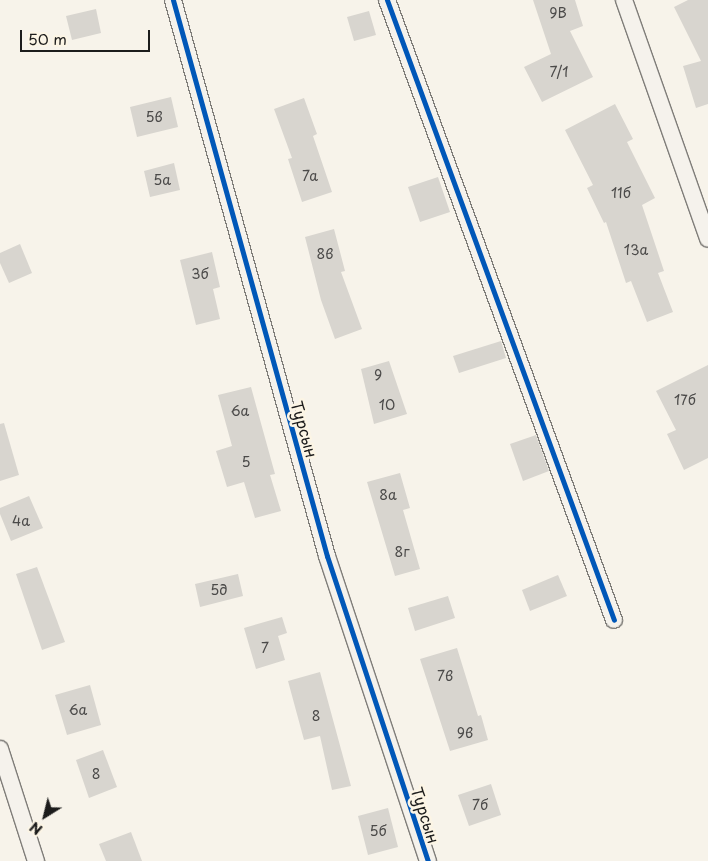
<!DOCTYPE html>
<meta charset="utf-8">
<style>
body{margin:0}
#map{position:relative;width:708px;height:861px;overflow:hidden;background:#f7f3ea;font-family:"Playpen Sans",sans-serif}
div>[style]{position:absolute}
.building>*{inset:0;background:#d8d5cf}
.roads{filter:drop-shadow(1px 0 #7f7d79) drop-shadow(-1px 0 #7f7d79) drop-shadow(0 1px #7f7d79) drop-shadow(0 -1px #7f7d79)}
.minor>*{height:16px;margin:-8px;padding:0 8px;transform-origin:8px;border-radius:8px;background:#f5f2ec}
.cycleway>*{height:5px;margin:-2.5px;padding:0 2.5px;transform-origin:2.5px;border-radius:2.5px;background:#0057b8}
span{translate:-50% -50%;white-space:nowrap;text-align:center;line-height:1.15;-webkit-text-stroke:5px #fcf5e5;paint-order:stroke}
.number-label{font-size:14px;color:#4b4a49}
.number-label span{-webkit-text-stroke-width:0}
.street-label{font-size:16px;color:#1c1c1c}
.north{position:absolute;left:20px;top:791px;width:50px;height:50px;-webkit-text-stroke:4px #fcf5e5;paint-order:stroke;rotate:216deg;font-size:14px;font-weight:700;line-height:20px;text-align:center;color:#1c1c1c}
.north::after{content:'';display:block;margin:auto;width:18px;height:22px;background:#1c1c1c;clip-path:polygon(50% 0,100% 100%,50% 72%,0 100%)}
.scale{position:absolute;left:20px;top:30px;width:130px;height:22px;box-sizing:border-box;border:2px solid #1c1c1c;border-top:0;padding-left:6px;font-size:15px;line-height:18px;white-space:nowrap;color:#1c1c1c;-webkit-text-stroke:4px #fcf5e5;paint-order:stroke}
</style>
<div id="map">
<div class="building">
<div style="clip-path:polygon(533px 0,575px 0,583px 26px,570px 31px,593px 77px,542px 102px,524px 67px,551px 54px)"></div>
<div style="clip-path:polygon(688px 0,708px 0,708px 104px,696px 108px,683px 66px,701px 61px,674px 7px)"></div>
<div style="clip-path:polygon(96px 9px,101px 33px,72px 40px,66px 16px)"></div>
<div style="clip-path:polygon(369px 11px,376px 35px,354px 41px,347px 17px)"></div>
<div style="clip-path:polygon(171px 97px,178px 127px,137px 137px,130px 107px)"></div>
<div style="clip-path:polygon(304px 98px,317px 134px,313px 136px,332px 192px,302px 202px,288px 159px,292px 158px,274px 109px)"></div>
<div style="clip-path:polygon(615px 104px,633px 139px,627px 142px,655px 198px,642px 205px,664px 271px,658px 273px,673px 312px,647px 322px,631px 281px,626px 283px,606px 222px,604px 223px,587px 188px,593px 185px,565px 130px)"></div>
<div style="clip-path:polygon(174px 163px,180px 190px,150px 197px,144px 171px)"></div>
<div style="clip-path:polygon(438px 177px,450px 212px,420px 222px,408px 187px)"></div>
<div style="clip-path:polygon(334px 229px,345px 271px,341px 272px,362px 329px,335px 339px,321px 300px,305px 237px)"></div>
<div style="clip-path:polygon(20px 244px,32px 273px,9px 283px,0 263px,0 253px)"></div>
<div style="clip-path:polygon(212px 252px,220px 287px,213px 289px,220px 319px,196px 325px,180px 260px)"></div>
<div style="clip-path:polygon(501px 341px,506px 358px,459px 373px,453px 356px)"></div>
<div style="clip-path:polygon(389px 361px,407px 414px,374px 424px,361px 369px)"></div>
<div style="clip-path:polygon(708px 365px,708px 458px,684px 470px,667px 434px,676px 430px,656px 391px)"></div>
<div style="clip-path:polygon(251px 387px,275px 474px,270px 475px,281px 511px,255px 518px,244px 482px,227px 487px,216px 451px,232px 446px,218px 395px)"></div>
<div style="clip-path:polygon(4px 423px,19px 475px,0 481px,0 424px)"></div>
<div style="clip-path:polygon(536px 435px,549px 471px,523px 481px,510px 444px)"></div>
<div style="clip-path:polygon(400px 473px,410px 508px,403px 510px,420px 569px,395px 576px,367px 482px)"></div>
<div style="clip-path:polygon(29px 496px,43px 528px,11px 541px,0 514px,0 508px)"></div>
<div style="clip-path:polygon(37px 567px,65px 642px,42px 650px,16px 574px)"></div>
<div style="clip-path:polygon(238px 574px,243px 596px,200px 607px,195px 584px)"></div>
<div style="clip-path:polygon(558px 575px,567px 596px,530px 611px,522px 590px)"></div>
<div style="clip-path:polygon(448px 596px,455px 618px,415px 631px,408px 608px)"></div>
<div style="clip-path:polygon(282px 617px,287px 633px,278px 636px,285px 660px,256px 669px,244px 628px)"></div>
<div style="clip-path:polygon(457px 648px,478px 716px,481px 715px,488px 740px,450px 751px,420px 659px)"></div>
<div style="clip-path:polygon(320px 672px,351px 786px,332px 790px,320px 736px,304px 740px,288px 681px)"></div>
<div style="clip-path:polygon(90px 685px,101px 725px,67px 735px,55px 695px)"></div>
<div style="clip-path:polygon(103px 750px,117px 787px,89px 798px,76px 760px)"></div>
<div style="clip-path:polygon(491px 784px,501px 815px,469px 826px,458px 795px)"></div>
<div style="clip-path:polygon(388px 808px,398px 847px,368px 855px,358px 816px)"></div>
<div style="clip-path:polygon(131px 832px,142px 861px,106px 861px,99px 844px)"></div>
</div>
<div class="roads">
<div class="minor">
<div style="left:173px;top:0;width:577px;rotate:74.52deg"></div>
<div style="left:327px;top:556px;width:321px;rotate:71.7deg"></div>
<div style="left:387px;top:0;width:660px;rotate:69.89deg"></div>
<div style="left:624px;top:0;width:253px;rotate:70.6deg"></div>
<div style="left:0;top:749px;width:118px;rotate:72.2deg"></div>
</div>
</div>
<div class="cycleway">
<div style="left:173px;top:0;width:577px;rotate:74.52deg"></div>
<div style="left:327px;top:556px;width:321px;rotate:71.7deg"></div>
<div style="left:387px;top:0;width:660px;rotate:69.89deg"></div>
</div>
<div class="number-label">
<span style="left:558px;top:13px">9В</span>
<span style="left:559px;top:72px">7/1</span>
<span style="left:154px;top:117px">5в</span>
<span style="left:310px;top:176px">7а</span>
<span style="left:162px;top:180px">5а</span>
<span style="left:621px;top:193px">11б</span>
<span style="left:636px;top:250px">13а</span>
<span style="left:325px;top:254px">8в</span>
<span style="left:200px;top:274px">3б</span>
<span style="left:378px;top:375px">9</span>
<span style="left:685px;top:400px">17б</span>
<span style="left:387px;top:405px">10</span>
<span style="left:240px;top:411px">6а</span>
<span style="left:246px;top:462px">5</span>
<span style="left:388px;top:495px">8а</span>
<span style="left:21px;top:521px">4а</span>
<span style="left:402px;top:552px">8г</span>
<span style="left:219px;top:590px">5д</span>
<span style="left:265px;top:648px">7</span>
<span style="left:445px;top:676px">7в</span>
<span style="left:78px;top:710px">6а</span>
<span style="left:316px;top:716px">8</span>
<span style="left:465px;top:733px">9в</span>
<span style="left:96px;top:774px">8</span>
<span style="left:480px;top:805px">7б</span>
<span style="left:378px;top:831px">5б</span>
</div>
<div class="street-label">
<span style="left:305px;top:429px;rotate:74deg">Турсын</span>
<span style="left:426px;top:815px;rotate:72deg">Турсын</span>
</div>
<div class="north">N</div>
<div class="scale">50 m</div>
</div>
